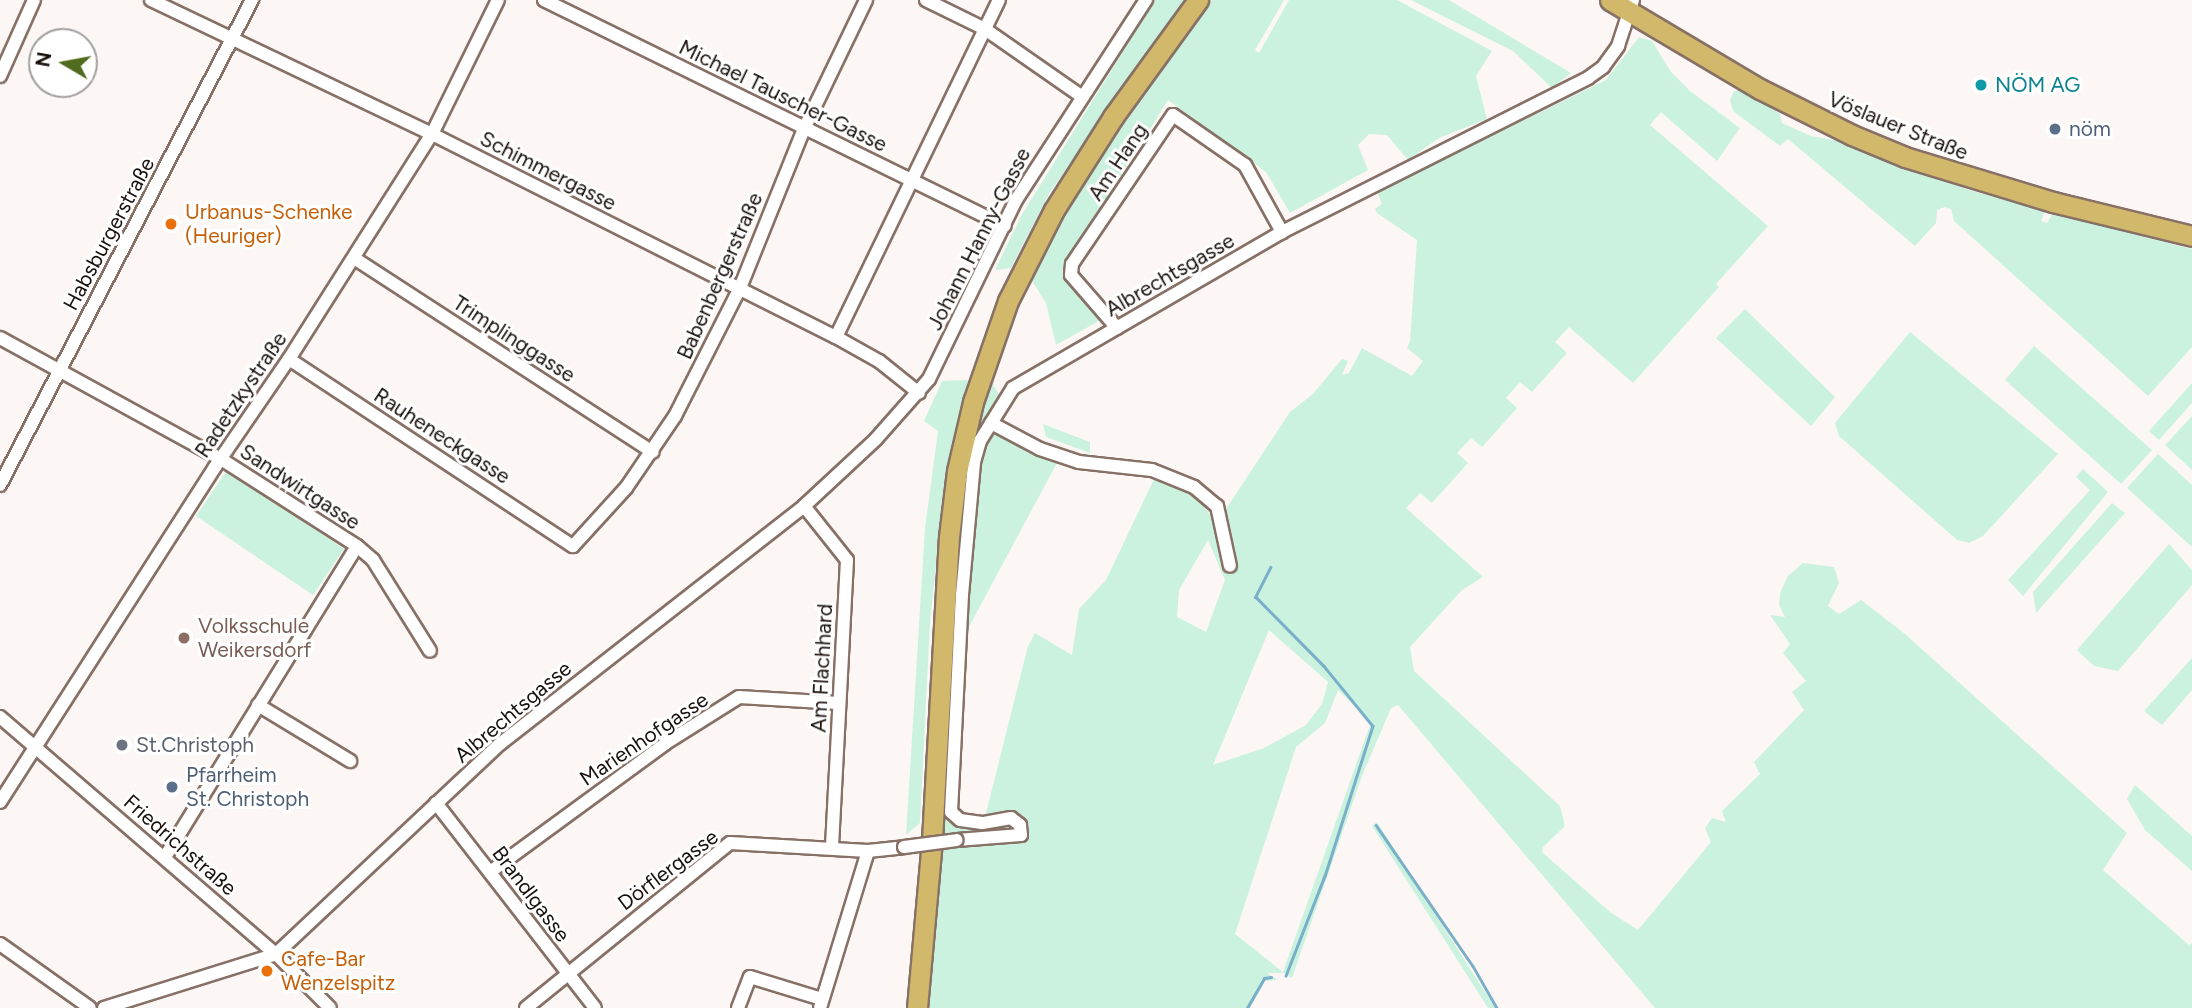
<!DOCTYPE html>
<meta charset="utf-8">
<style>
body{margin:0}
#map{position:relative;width:2192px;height:1008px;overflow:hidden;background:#fcf7f5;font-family:Figtree,sans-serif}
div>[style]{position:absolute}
.green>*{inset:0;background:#caf2de}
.stream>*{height:2.5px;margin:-1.25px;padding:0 1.25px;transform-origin:1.25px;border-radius:1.25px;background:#7aafc9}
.roads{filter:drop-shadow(2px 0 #877065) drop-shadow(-2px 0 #877065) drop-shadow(0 2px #877065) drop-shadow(0 -2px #877065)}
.minor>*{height:12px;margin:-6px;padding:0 6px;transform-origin:6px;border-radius:6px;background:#fff}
.primary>*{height:19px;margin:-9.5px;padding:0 9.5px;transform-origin:9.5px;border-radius:9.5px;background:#d1b86b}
.bridges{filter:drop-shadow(2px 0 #877065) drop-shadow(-2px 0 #877065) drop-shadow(0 2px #877065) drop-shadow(0 -2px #877065)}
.minor-bridge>*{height:12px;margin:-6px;padding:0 6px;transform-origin:6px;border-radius:6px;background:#fff}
.dots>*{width:19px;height:19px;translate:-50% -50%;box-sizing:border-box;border:4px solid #fff;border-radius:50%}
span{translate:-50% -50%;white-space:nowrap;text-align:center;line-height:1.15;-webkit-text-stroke:6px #fff;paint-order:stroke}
.culture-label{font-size:21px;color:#0d838f}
.left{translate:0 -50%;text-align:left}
.street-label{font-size:21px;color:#19100c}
.service-label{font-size:21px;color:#4e5e75}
.food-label{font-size:21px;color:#c56008}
.education-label{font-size:21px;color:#785e54}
.worship-label{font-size:21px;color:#5b616d}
.north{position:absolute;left:28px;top:28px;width:70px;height:70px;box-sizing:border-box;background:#fff;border:2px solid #a39f9e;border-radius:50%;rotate:280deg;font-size:19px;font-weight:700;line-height:28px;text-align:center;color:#19100c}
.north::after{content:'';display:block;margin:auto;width:24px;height:32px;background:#516c1e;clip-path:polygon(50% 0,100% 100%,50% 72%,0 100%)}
</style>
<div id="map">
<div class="green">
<div style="clip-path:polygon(1155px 0,1185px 0,1050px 192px,1011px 268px,995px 270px,1021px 216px)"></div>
<div style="clip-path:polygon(1212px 0,1284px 0,1255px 50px,1259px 53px,1289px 0,1397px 0,1492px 51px,1476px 76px,1487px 119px,1439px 138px,1408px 160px,1387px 135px,1369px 134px,1358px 145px,1368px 170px,1290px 213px,1266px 172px,1168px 100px,1062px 271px,1099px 321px,1056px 345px,1046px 303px,1029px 276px,1116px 130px)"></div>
<div style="clip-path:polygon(1411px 0,1449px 0,1571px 73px,1552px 88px,1513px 51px)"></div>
<div style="clip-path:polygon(evenodd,1639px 37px,1652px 41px,1671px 72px,1690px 91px,1740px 128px,1717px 161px,1661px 112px,1650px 125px,1768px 226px,1716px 284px,1719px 287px,1633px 383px,1569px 327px,1555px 342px,1567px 353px,1532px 392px,1520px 382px,1506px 398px,1517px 408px,1482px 447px,1471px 438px,1457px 453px,1468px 463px,1432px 503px,1420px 493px,1406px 508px,1483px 577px,1462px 590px,1410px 647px,1414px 671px,1560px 806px,1565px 826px,1543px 847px,1542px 852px,1610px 912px,1638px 930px,1711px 842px,1705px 828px,1712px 818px,1726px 822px,1722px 811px,1760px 774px,1754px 762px,1804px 710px,1792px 692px,1806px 681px,1783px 653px,1790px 644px,1770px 615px,1785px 617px,1779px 605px,1780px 593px,1788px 576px,1803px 563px,1834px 567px,1839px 583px,1828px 606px,1839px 614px,1861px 600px,1905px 634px,2127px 833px,2103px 870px,2189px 945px,2192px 943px,2192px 1008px,1655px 1008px,1398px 705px,1391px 708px,1362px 776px,1292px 978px,1284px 973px,1267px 973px,1278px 980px,1265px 981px,1250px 1008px,922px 1008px,957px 519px,974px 425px,991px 381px,1001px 398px,983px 429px,1057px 463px,964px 636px,958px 813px,985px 817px,1028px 646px,1035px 633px,1072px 655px,1079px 609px,1106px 580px,1155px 477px,1196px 494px,1216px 524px,1290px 412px,1313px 394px,1342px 359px,1348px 361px,1342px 375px,1349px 373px,1362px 348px,1412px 376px,1423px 361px,1407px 348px,1410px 341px,1417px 240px,1377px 213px,1375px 209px,1382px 204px,1377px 192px,1606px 80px,1639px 37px,1208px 540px,1225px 580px,1206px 632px,1177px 617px,1179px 590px,1208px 540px,1639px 37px,1269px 630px,1328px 682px,1322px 704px,1306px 725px,1264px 748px,1213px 765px,1269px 630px,1639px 37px,1338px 690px,1371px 722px,1283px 972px,1235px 934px,1296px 747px,1325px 723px,1338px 690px)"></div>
<div style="clip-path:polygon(1743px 89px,1780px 114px,1782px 123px,1811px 136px,1839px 141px,1969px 190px,2045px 211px,2041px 221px,2047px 223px,2053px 213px,2192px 249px,2192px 347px,2148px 396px,1954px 221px,1951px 209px,1945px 207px,1937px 210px,1936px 223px,1915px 246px,1788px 139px,1780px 146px,1733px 111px,1730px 100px,1734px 91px)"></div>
<div style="clip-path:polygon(1745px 309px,1835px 397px,1811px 426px,1716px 338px)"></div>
<div style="clip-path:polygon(1910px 332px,2058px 454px,1983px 536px,1969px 543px,1957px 540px,1839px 436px,1835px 423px)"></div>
<div style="clip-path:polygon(2034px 346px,2152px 450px,2121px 484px,2005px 380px)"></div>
<div style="clip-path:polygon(968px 380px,944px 487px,930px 623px,920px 823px,906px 835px,925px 528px,938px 431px,924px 421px,942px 381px)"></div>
<div style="clip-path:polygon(2192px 383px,2192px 403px,2159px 440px,2149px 431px)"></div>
<div style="clip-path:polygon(2192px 416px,2192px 470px,2165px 445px)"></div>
<div style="clip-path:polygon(1043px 424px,1090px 442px,1090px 453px,1046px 437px)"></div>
<div style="clip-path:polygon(2158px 454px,2192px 485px,2192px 547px,2127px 488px)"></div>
<div style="clip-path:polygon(2083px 469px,2108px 492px,2023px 596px,2008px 580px,2090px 490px,2076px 477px)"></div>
<div style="clip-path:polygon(227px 470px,344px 549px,313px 595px,196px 516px)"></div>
<div style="clip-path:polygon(2112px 503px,2125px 513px,2036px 613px,2033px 592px)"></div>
<div style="clip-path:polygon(2169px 544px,2192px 570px,2192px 585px,2118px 671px,2094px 666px,2077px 650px)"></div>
<div style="clip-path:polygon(2192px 658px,2192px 690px,2162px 725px,2144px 711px)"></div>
<div style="clip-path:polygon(2135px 785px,2192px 836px,2192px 871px,2145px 830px,2127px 799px)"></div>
<div style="clip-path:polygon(1377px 822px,1495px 1008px,1488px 1008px,1372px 826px)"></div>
</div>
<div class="stream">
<div style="left:1271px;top:567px;width:34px;rotate:117deg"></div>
<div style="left:1256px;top:597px;width:97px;rotate:45.4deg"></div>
<div style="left:1324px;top:666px;width:77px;rotate:50.8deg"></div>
<div style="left:1373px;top:726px;width:157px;rotate:107.7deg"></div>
<div style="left:1325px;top:876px;width:107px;rotate:111.3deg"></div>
<div style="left:1376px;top:825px;width:171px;rotate:55.5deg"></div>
<div style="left:1473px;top:966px;width:48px;rotate:60.3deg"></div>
<div style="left:1247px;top:1008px;width:34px;rotate:-60deg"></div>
<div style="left:1264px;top:978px;width:7px;rotate:-8deg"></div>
</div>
<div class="roads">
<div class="minor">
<div style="left:151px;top:0;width:311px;rotate:25.5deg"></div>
<div style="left:432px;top:134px;width:452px;rotate:26.7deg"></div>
<div style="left:836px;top:337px;width:49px;rotate:29.2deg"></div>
<div style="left:879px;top:361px;width:51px;rotate:38.7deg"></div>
<div style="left:544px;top:0;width:513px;rotate:26.12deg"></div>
<div style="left:926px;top:0;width:66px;rotate:26.2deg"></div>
<div style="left:985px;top:29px;width:117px;rotate:34.9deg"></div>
<div style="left:0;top:76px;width:83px;rotate:-65.9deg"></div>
<div style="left:354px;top:258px;width:356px;rotate:33deg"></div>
<div style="left:1117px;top:328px;width:70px;rotate:-131deg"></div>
<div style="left:1071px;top:275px;width:11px;rotate:-85deg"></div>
<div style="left:1072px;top:264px;width:180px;rotate:-55.9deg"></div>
<div style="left:1173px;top:115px;width:88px;rotate:34.8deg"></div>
<div style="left:1245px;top:165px;width:77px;rotate:61.1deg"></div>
<div style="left:836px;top:337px;width:374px;rotate:-64.2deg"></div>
<div style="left:0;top:338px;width:252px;rotate:28.7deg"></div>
<div style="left:221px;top:459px;width:161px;rotate:32.6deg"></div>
<div style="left:357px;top:546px;width:21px;rotate:41deg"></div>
<div style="left:373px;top:560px;width:107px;rotate:57.9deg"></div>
<div style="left:289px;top:359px;width:340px;rotate:33.4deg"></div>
<div style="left:573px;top:546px;width:79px;rotate:-47.6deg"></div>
<div style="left:626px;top:488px;width:87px;rotate:-55.8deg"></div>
<div style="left:675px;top:416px;width:144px;rotate:-63.1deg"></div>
<div style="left:740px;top:288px;width:171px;rotate:-68.1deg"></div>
<div style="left:804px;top:129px;width:143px;rotate:-64.3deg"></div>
<div style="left:991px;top:423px;width:55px;rotate:28deg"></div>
<div style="left:1040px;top:449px;width:41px;rotate:18.4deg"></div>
<div style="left:1079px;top:462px;width:73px;rotate:6.3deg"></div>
<div style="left:1152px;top:470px;width:45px;rotate:22deg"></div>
<div style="left:1194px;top:487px;width:30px;rotate:40deg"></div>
<div style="left:1217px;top:506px;width:61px;rotate:77.8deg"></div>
<div style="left:0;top:485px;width:547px;rotate:-62.54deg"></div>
<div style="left:804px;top:506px;width:69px;rotate:51.5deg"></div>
<div style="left:847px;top:560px;width:287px;rotate:93deg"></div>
<div style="left:258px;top:705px;width:108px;rotate:31.3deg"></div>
<div style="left:0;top:717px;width:364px;rotate:40.7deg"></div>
<div style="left:276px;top:954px;width:76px;rotate:45deg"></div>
<div style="left:0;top:802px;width:398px;rotate:-57.3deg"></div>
<div style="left:215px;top:467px;width:131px;rotate:-55.6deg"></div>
<div style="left:289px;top:359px;width:267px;rotate:-57.6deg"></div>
<div style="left:432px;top:134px;width:149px;rotate:-63.8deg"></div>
<div style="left:436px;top:803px;width:259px;rotate:52.2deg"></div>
<div style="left:957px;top:840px;width:64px;rotate:-4.5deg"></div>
<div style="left:1021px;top:835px;width:10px;rotate:-96deg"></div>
<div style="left:1020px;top:825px;width:11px;rotate:-142deg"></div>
<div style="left:1011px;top:818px;width:29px;rotate:170deg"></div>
<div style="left:982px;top:823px;width:22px;rotate:-172deg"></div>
<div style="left:960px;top:820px;width:12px;rotate:-138deg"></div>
<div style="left:951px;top:812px;width:217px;rotate:-87.1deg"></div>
<div style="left:962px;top:595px;width:134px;rotate:-84.8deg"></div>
<div style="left:974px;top:462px;width:22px;rotate:-74deg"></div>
<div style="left:980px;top:441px;width:62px;rotate:-58.1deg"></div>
<div style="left:1013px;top:388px;width:311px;rotate:-30.1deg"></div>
<div style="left:1282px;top:232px;width:343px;rotate:-26.7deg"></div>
<div style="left:1588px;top:78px;width:19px;rotate:-36deg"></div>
<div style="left:1603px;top:67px;width:26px;rotate:-54deg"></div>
<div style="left:1618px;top:46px;width:48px;rotate:-71.9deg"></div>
<div style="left:165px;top:857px;width:365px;rotate:-58.3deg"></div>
<div style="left:490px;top:872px;width:218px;rotate:-36.2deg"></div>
<div style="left:666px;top:743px;width:86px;rotate:-32.2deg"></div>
<div style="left:739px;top:697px;width:100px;rotate:3.4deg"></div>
<div style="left:0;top:944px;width:110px;rotate:35.4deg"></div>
<div style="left:104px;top:1008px;width:180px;rotate:-17.4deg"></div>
<div style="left:276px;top:954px;width:308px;rotate:-43.2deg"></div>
<div style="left:501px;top:743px;width:385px;rotate:-38deg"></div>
<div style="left:804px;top:506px;width:98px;rotate:-42.9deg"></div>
<div style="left:876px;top:439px;width:80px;rotate:-48.5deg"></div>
<div style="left:929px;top:379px;width:199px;rotate:-64.1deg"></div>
<div style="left:1016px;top:200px;width:239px;rotate:-57deg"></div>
<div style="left:526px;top:1008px;width:262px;rotate:-39deg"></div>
<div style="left:730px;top:843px;width:138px;rotate:3.3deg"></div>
<div style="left:868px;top:851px;width:36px;rotate:-6deg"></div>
<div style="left:738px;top:1008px;width:33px;rotate:-69deg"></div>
<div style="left:750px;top:977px;width:75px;rotate:17deg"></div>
<div style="left:820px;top:1008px;width:164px;rotate:-73deg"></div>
</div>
<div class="primary">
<div style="left:1610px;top:0;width:174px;rotate:30.7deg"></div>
<div style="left:1760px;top:89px;width:103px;rotate:26.6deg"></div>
<div style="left:1852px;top:135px;width:57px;rotate:22.5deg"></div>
<div style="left:1905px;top:157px;width:155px;rotate:16.9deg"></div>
<div style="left:2053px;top:202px;width:143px;rotate:13.7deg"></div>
<div style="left:917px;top:1008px;width:169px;rotate:-84.9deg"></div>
<div style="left:932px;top:840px;width:303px;rotate:-86.8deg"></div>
<div style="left:949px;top:537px;width:66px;rotate:-83.1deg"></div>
<div style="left:957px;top:471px;width:71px;rotate:-76.9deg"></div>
<div style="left:973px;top:402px;width:107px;rotate:-70.9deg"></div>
<div style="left:1008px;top:301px;width:102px;rotate:-63.2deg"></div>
<div style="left:1054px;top:210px;width:110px;rotate:-57.6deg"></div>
<div style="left:1113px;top:117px;width:145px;rotate:-54deg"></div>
</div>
</div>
<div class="bridges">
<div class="minor-bridge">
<div style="left:904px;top:847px;width:53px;rotate:-7.5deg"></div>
</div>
</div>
<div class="dots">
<div style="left:1981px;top:85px;background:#0f9aa8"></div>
<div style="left:2055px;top:129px;background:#5c6f8a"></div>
<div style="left:171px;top:224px;background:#e8710a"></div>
<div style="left:184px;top:638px;background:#8d6e63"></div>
<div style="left:122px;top:745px;background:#6b7280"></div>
<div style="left:172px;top:787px;background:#5c6f8a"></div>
<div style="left:267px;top:971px;background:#e8710a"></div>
</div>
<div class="culture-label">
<span class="left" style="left:1995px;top:85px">NÖM AG</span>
</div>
<div class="street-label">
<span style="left:783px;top:96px;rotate:26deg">Michael Tauscher-Gasse</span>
<span style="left:1898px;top:126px;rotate:22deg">Vöslauer Straße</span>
<span style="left:1118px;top:162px;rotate:-56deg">Am Hang</span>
<span style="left:548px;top:171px;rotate:27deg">Schimmergasse</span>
<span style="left:109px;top:234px;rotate:-62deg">Habsburgerstraße</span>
<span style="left:979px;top:239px;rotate:-63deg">Johann Hanny-Gasse</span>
<span style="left:1170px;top:275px;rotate:-30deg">Albrechtsgasse</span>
<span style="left:720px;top:276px;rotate:-66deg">Babenbergerstraße</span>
<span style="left:514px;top:339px;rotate:33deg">Trimplinggasse</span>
<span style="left:241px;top:395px;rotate:-56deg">Radetzkystraße</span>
<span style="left:442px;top:436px;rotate:33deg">Rauheneckgasse</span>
<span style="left:300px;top:487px;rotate:33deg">Sandwirtgasse</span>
<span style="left:822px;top:668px;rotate:-87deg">Am Flachhard</span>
<span style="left:513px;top:712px;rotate:-40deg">Albrechtsgasse</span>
<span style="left:644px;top:739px;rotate:-34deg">Marienhofgasse</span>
<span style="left:180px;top:845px;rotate:41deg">Friedrichstraße</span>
<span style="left:668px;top:870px;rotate:-37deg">Dörflergasse</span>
<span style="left:531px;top:894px;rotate:53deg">Brandlgasse</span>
</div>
<div class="service-label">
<span class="left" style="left:2069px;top:129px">nöm</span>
<span class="left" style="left:186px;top:787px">Pfarrheim<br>St. Christoph</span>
</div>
<div class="food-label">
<span class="left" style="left:185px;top:224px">Urbanus-Schenke<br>(Heuriger)</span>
<span class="left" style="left:281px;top:971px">Cafe-Bar<br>Wenzelspitz</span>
</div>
<div class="education-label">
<span class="left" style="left:198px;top:638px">Volksschule<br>Weikersdorf</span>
</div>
<div class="worship-label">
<span class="left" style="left:136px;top:745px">St.Christoph</span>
</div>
<div class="north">N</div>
</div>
